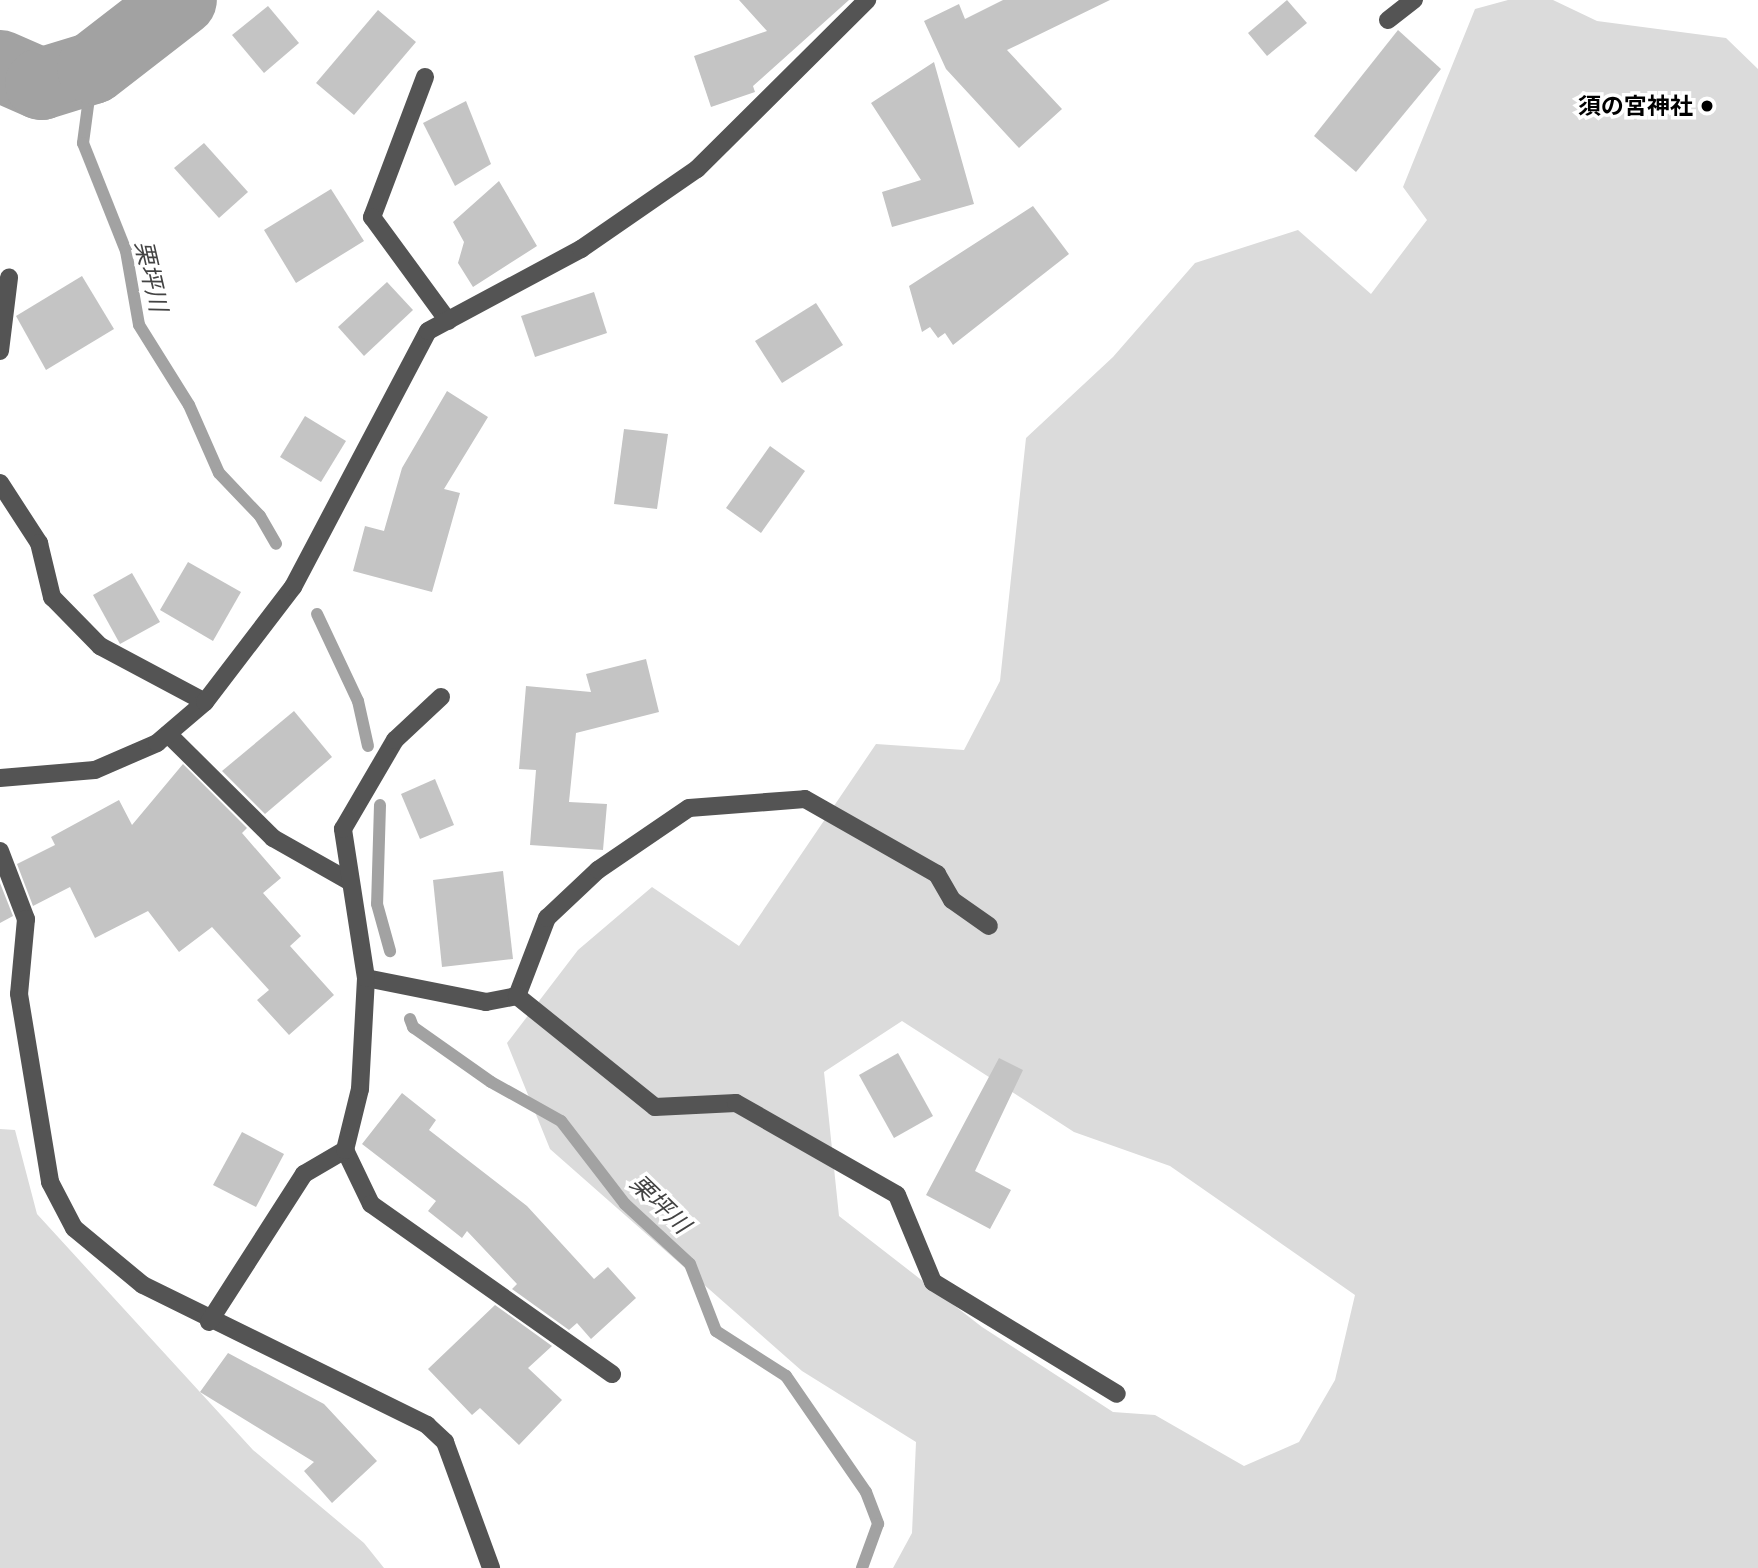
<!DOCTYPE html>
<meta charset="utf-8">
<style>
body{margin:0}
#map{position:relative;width:1758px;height:1568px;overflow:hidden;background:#fff;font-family:"Asap Condensed","Noto Sans JP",sans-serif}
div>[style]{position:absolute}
.green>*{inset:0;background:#dbdbdb}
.stream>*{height:12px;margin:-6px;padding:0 6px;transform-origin:6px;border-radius:6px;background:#a2a2a2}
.river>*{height:72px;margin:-36px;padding:0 36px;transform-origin:36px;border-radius:36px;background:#a2a2a2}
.building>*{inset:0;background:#c4c4c4}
.minor>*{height:18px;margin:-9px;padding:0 9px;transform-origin:9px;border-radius:9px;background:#545454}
.dots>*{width:19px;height:19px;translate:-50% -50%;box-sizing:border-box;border:4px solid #fff;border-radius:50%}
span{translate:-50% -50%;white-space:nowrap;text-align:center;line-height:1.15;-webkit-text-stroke:7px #fff;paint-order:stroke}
.poi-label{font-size:23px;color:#000;font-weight:700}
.right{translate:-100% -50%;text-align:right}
.water-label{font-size:24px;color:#434343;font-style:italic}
</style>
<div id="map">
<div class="green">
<div style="clip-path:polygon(evenodd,1508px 0,1553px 0,1597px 21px,1726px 38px,1758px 69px,1758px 1568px,893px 1568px,912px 1533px,916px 1442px,802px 1371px,550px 1149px,507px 1043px,578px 950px,652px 887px,739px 946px,876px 744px,964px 750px,1000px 681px,1026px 438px,1113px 357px,1195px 263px,1298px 230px,1371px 294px,1427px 220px,1403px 187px,1475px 9px,1508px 0,902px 1021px,1074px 1132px,1170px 1166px,1355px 1295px,1335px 1380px,1299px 1442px,1244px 1466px,1155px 1415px,1113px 1412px,982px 1327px,839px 1216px,824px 1072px,902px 1021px)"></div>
<div style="clip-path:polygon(0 1129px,15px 1130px,37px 1214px,253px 1450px,364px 1543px,384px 1568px,0 1568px)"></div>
</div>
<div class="stream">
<div style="left:93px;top:68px;width:76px;rotate:97.6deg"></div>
<div style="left:83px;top:143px;width:116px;rotate:68.3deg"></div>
<div style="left:126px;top:251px;width:75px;rotate:80deg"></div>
<div style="left:139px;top:325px;width:94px;rotate:58deg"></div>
<div style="left:189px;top:405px;width:74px;rotate:66.2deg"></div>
<div style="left:219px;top:473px;width:59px;rotate:46.4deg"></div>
<div style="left:260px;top:516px;width:32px;rotate:60deg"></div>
<div style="left:317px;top:614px;width:96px;rotate:64.8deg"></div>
<div style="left:358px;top:701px;width:46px;rotate:77.5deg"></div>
<div style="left:380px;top:805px;width:99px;rotate:91.7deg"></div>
<div style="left:377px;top:904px;width:49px;rotate:74.5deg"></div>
<div style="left:410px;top:1019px;width:9px;rotate:69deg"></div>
<div style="left:413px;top:1027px;width:95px;rotate:35.2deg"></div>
<div style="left:491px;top:1082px;width:80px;rotate:29.1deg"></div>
<div style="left:561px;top:1121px;width:105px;rotate:52.4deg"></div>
<div style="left:625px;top:1204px;width:88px;rotate:42.7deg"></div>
<div style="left:690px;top:1264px;width:72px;rotate:68.8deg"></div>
<div style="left:716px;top:1331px;width:83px;rotate:32.7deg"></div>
<div style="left:786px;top:1376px;width:141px;rotate:55.4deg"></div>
<div style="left:866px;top:1492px;width:34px;rotate:69deg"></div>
<div style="left:878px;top:1524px;width:47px;rotate:110deg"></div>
</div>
<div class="river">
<div style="left:0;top:66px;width:45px;rotate:23.7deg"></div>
<div style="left:41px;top:84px;width:54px;rotate:-17.1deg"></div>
<div style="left:93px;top:68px;width:111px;rotate:-37.7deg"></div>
</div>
<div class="building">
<div style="clip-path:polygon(739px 0,849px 0,753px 86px,755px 92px,711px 107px,694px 56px,767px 31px)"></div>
<div style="clip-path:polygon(1003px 0,1110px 0,1007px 50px,1062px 109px,1019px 148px,946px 69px,924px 21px,959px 4px,965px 19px)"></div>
<div style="clip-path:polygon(1287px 0,1307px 23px,1267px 56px,1248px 33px)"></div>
<div style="clip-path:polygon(268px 6px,299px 43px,264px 73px,232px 35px)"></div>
<div style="clip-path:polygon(378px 10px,416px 42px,354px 115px,316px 83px)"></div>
<div style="clip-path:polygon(1398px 30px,1441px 69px,1356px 172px,1314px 136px)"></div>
<div style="clip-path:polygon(934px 62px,974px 204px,892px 227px,882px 192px,921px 180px,871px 103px)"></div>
<div style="clip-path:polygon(466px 101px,491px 164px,455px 186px,423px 123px)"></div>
<div style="clip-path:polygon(204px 143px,248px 192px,219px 218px,174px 168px)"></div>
<div style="clip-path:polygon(499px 181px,537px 246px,473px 287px,458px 263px,464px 242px,453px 222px)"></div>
<div style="clip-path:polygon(331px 189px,364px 241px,296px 283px,264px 230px)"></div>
<div style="clip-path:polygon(1033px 206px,1069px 254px,953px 345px,945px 333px,938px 338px,930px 327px,922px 332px,909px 286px)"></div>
<div style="clip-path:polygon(82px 276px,114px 329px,46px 370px,16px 316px)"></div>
<div style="clip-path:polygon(387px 282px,413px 310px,364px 356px,338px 327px)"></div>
<div style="clip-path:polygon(594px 292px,607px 333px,535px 357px,521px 316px)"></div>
<div style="clip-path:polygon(816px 303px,843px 345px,782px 383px,755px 341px)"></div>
<div style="clip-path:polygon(447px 391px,488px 417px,444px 489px,460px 493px,432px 592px,353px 571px,365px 526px,384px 531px,402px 468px)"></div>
<div style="clip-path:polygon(305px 416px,346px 441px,321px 482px,280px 457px)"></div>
<div style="clip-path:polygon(624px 429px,668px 434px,657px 509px,614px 504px)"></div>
<div style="clip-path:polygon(770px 446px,805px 471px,761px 533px,726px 508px)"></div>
<div style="clip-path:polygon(188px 562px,241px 592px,213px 641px,160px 610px)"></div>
<div style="clip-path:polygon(132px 573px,160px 622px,120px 644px,93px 595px)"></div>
<div style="clip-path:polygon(646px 659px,659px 712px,576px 733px,569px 802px,607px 804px,603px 850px,530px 845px,536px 770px,519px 769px,526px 686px,591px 692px,586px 674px)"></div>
<div style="clip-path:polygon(294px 711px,332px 757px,265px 814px,222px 771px)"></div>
<div style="clip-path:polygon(183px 764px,247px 828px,242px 833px,281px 878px,263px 893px,301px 936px,290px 946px,334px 995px,289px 1035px,257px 1000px,269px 990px,212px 927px,179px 952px,148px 911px,95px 938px,70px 887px,33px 906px,17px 864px,55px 845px,51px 837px,119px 800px,132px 825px)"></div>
<div style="clip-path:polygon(435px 779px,454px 825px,420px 839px,401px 794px)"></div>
<div style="clip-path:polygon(503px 871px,513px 959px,442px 967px,433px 880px)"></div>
<div style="clip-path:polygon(0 883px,13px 916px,0 923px)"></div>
<div style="clip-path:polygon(898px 1053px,933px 1116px,894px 1138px,859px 1075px)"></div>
<div style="clip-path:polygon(999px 1058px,1023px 1070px,975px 1171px,1011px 1190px,990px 1229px,926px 1195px)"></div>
<div style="clip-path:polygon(402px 1093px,436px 1120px,429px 1130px,527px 1206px,594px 1279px,608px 1267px,636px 1298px,591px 1339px,577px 1323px,569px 1330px,512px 1289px,517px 1284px,467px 1231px,462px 1238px,428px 1211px,436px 1201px,362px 1144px)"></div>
<div style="clip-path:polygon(242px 1132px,284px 1154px,256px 1207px,213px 1185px)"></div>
<div style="clip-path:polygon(495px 1305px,552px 1346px,528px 1368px,562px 1400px,519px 1445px,480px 1408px,472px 1415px,428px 1369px)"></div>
<div style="clip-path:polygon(228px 1353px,324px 1404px,377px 1461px,332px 1503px,304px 1471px,314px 1462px,200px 1392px)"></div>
</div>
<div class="minor">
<div style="left:1388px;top:20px;width:33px;rotate:-38deg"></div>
<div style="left:425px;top:77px;width:150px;rotate:110.7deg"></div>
<div style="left:372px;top:217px;width:129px;rotate:53.8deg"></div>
<div style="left:0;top:351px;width:74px;rotate:-83deg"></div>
<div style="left:0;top:483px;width:72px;rotate:57deg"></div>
<div style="left:39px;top:543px;width:56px;rotate:76.5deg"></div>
<div style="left:52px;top:597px;width:69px;rotate:45.6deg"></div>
<div style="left:100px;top:646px;width:119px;rotate:28.1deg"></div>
<div style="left:168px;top:734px;width:148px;rotate:44.7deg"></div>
<div style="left:273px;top:838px;width:87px;rotate:29.5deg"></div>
<div style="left:0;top:778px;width:95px;rotate:-4.8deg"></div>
<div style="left:95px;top:770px;width:68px;rotate:-23.5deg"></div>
<div style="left:157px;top:743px;width:63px;rotate:-40.5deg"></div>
<div style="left:205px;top:702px;width:145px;rotate:-52.6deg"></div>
<div style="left:293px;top:587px;width:289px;rotate:-62.2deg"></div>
<div style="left:428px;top:331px;width:174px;rotate:-28.2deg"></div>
<div style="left:581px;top:249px;width:141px;rotate:-34.6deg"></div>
<div style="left:697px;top:169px;width:240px;rotate:-44.8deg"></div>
<div style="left:0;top:851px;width:73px;rotate:69.1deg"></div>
<div style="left:26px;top:919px;width:75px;rotate:95.3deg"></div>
<div style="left:19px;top:994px;width:191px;rotate:80.6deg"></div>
<div style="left:50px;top:1182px;width:52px;rotate:62.4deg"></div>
<div style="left:74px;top:1228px;width:89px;rotate:39.6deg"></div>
<div style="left:143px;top:1285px;width:317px;rotate:26.2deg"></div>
<div style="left:427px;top:1425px;width:25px;rotate:43deg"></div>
<div style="left:445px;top:1442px;width:134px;rotate:69.9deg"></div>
<div style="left:366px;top:978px;width:122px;rotate:11.3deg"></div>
<div style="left:486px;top:1002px;width:32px;rotate:-11deg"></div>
<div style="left:517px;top:996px;width:84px;rotate:-69deg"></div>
<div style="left:547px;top:918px;width:70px;rotate:-43.3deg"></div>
<div style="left:598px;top:870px;width:110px;rotate:-34.3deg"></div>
<div style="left:689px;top:808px;width:116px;rotate:-4.4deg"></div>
<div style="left:805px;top:799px;width:152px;rotate:29.6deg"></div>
<div style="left:937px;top:874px;width:30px;rotate:60deg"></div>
<div style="left:952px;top:900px;width:45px;rotate:35.1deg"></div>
<div style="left:517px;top:996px;width:177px;rotate:38.8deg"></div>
<div style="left:655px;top:1107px;width:81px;rotate:-2.8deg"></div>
<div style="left:736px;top:1103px;width:185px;rotate:29.7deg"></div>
<div style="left:897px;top:1195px;width:94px;rotate:67.5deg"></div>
<div style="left:933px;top:1282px;width:215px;rotate:31.3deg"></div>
<div style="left:345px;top:1150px;width:60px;rotate:64.3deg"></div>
<div style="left:371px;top:1204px;width:295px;rotate:35.2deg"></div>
<div style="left:209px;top:1322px;width:176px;rotate:-57.3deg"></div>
<div style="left:304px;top:1174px;width:48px;rotate:-30.3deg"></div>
<div style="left:345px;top:1150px;width:63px;rotate:-76.2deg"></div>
<div style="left:360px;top:1089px;width:111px;rotate:-86.9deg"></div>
<div style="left:366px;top:978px;width:151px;rotate:-98.8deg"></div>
<div style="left:343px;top:829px;width:103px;rotate:-59.7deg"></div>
<div style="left:395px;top:740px;width:63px;rotate:-43.1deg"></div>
</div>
<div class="dots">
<div style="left:1707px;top:106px;background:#000"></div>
</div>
<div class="poi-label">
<span class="right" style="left:1693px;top:106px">須の宮神社</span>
</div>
<div class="water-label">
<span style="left:151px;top:276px;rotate:77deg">栗坪川</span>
<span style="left:660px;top:1204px;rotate:44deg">栗坪川</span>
</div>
</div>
